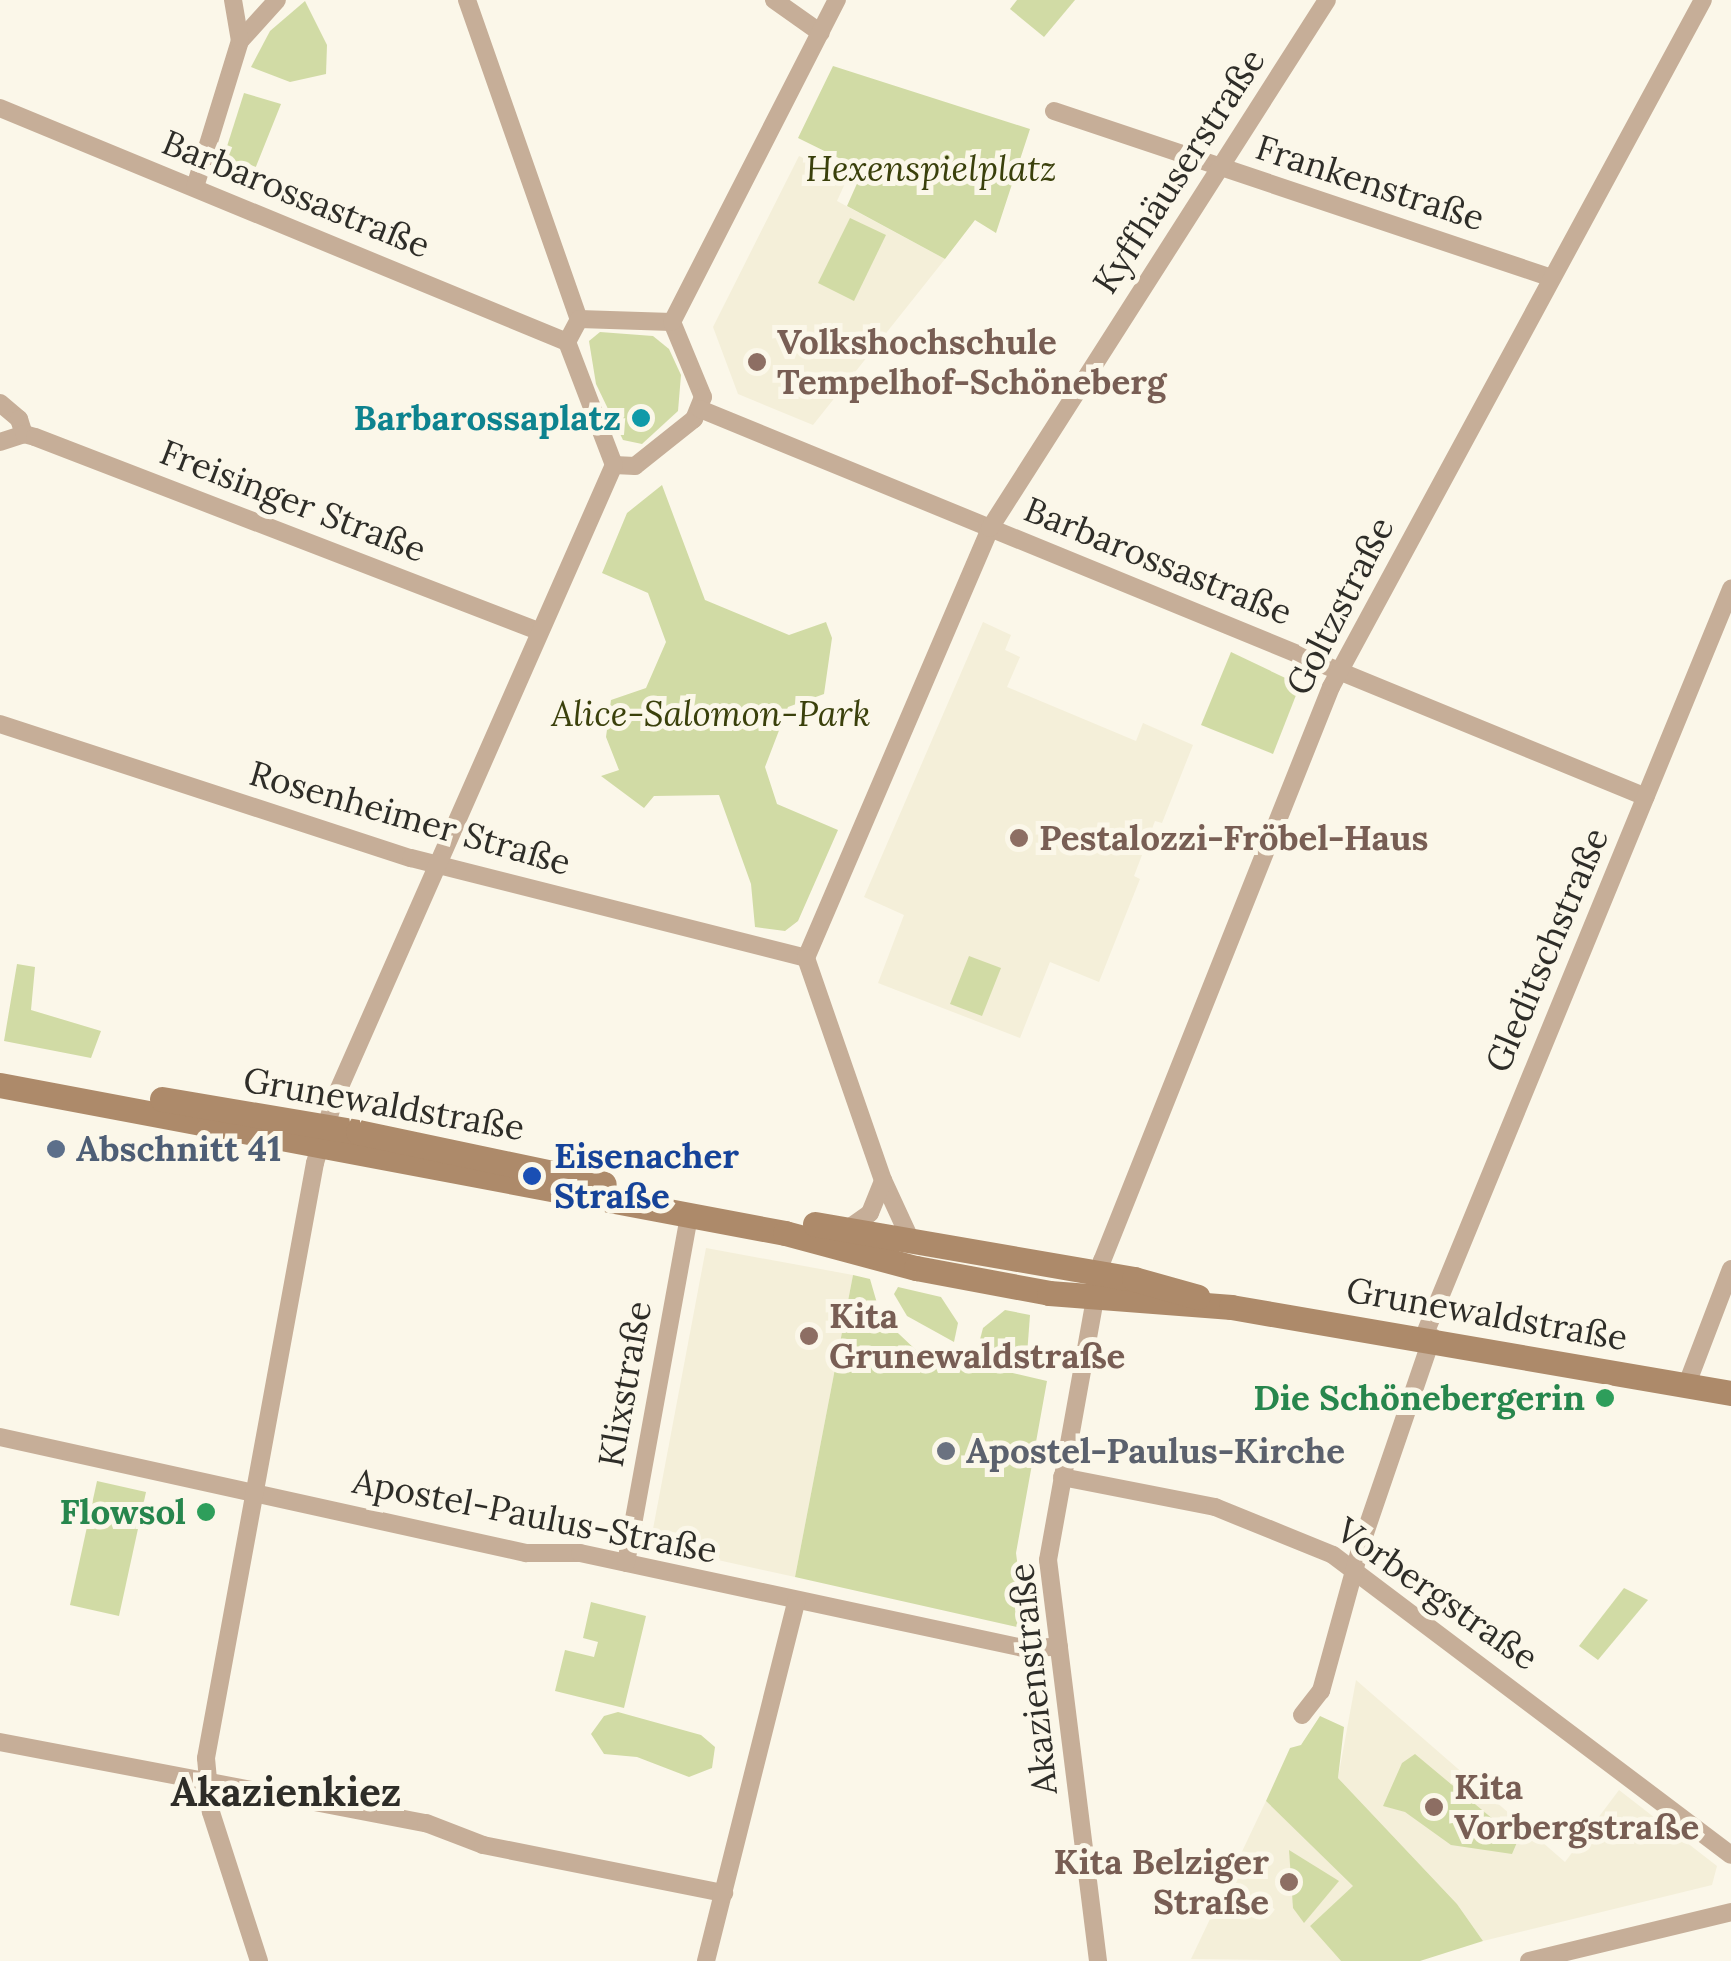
<!DOCTYPE html>
<meta charset="utf-8">
<style>
body{margin:0}
#map{position:relative;width:1731px;height:1961px;overflow:hidden;background:#fbf7e9;font-family:Lora,serif}
div>[style]{position:absolute}
.built>*{inset:0;background:#f4efd9}
.green>*{inset:0;background:#d1dba5}
.street>*{height:18px;margin:-9px;padding:0 9px;transform-origin:9px;border-radius:9px;background:#c6ae98}
.secondary>*{height:25px;margin:-12.5px;padding:0 12.5px;transform-origin:12.5px;border-radius:12.5px;background:#ad8a6a}
.dots>*{width:28px;height:28px;translate:-50% -50%;box-sizing:border-box;border:5px solid #fbf7e9;border-radius:50%}
span{translate:-50% -50%;white-space:nowrap;text-align:center;line-height:1.15;-webkit-text-stroke:10px #fbf7e9;paint-order:stroke}
.park-label{font-size:35px;color:#3a400b;font-style:italic}
.street-label{font-size:35px;color:#2e2d28}
.education-label{font-size:35px;color:#785e54;font-weight:700}
.left{translate:0 -50%;text-align:left}
.right{translate:-100% -50%;text-align:right}
.culture-label{font-size:35px;color:#0d838f;font-weight:700}
.service-label{font-size:35px;color:#4e5e75;font-weight:700}
.transit-label{font-size:35px;color:#164399;font-weight:700}
.leisure-label{font-size:35px;color:#27864d;font-weight:700}
.worship-label{font-size:35px;color:#5b616d;font-weight:700}
.quarter-label{font-size:40px;color:#2e2d28;font-weight:700}
</style>
<div id="map">
<div class="built">
<div style="clip-path:polygon(799px 156px,847px 179px,837px 201px,945px 259px,813px 425px,738px 394px,713px 327px)"></div>
<div style="clip-path:polygon(983px 622px,1011px 635px,1005px 650px,1020px 657px,1007px 687px,1136px 741px,1143px 723px,1193px 745px,1162px 823px,1155px 821px,1134px 876px,1140px 879px,1099px 982px,1050px 962px,1020px 1038px,878px 983px,904px 915px,864px 897px)"></div>
<div style="clip-path:polygon(706px 1248px,853px 1275px,795px 1577px,650px 1545px)"></div>
<div style="clip-path:polygon(1356px 1680px,1565px 1862px,1619px 1790px,1717px 1866px,1712px 1885px,1483px 1941px,1457px 1904px,1338px 1778px)"></div>
<div style="clip-path:polygon(1266px 1801px,1354px 1886px,1310px 1926px,1341px 1961px,1191px 1959px)"></div>
</div>
<div class="green">
<div style="clip-path:polygon(1017px 0,1075px 0,1044px 37px,1010px 9px)"></div>
<div style="clip-path:polygon(305px 1px,327px 45px,326px 74px,290px 82px,251px 67px,270px 31px)"></div>
<div style="clip-path:polygon(833px 66px,1030px 129px,996px 233px,975px 220px,945px 259px,847px 206px,863px 170px,798px 138px)"></div>
<div style="clip-path:polygon(244px 93px,281px 104px,253px 174px,222px 162px)"></div>
<div style="clip-path:polygon(850px 218px,886px 235px,854px 301px,818px 283px)"></div>
<div style="clip-path:polygon(600px 332px,653px 336px,669px 349px,681px 375px,678px 411px,642px 444px,623px 440px,596px 384px,589px 341px)"></div>
<div style="clip-path:polygon(662px 485px,705px 600px,789px 635px,826px 622px,832px 638px,824px 694px,788px 707px,765px 767px,777px 804px,838px 830px,798px 921px,785px 931px,755px 927px,751px 884px,719px 795px,654px 796px,644px 808px,601px 776px,619px 770px,606px 737px,611px 700px,646px 688px,666px 642px,648px 593px,602px 573px,627px 513px)"></div>
<div style="clip-path:polygon(1231px 652px,1300px 685px,1273px 754px,1201px 725px)"></div>
<div style="clip-path:polygon(969px 956px,1001px 968px,982px 1016px,950px 1004px)"></div>
<div style="clip-path:polygon(17px 964px,35px 967px,31px 1010px,101px 1031px,91px 1058px,4px 1041px)"></div>
<div style="clip-path:polygon(853px 1275px,870px 1279px,881px 1317px,917px 1351px,1047px 1381px,1016px 1553px,1026px 1629px,795px 1577px)"></div>
<div style="clip-path:polygon(898px 1287px,941px 1297px,958px 1323px,954px 1342px,907px 1316px,894px 1294px)"></div>
<div style="clip-path:polygon(1005px 1310px,1030px 1315px,1027px 1355px,978px 1347px,983px 1328px)"></div>
<div style="clip-path:polygon(97px 1481px,146px 1492px,119px 1616px,70px 1605px)"></div>
<div style="clip-path:polygon(1624px 1588px,1648px 1600px,1598px 1660px,1579px 1646px)"></div>
<div style="clip-path:polygon(591px 1602px,646px 1616px,624px 1708px,555px 1691px,565px 1650px,594px 1657px,598px 1642px,583px 1638px)"></div>
<div style="clip-path:polygon(618px 1712px,701px 1735px,715px 1747px,712px 1768px,689px 1777px,637px 1757px,604px 1754px,591px 1734px,604px 1716px)"></div>
<div style="clip-path:polygon(1320px 1716px,1344px 1727px,1338px 1778px,1457px 1904px,1483px 1941px,1420px 1961px,1341px 1961px,1310px 1926px,1353px 1886px,1266px 1801px,1290px 1748px,1301px 1745px)"></div>
<div style="clip-path:polygon(1415px 1754px,1518px 1840px,1512px 1854px,1451px 1845px,1405px 1812px,1383px 1806px,1402px 1763px)"></div>
<div style="clip-path:polygon(1289px 1850px,1339px 1881px,1304px 1923px,1293px 1908px)"></div>
</div>
<div class="street">
<div style="left:467px;top:0;width:338px;rotate:70.7deg"></div>
<div style="left:774px;top:0;width:57px;rotate:35.1deg"></div>
<div style="left:240px;top:41px;width:55px;rotate:-47.9deg"></div>
<div style="left:0;top:108px;width:613px;rotate:22.43deg"></div>
<div style="left:1054px;top:111px;width:525px;rotate:18.54deg"></div>
<div style="left:195px;top:187px;width:153px;rotate:-72.9deg"></div>
<div style="left:240px;top:41px;width:42px;rotate:-99.7deg"></div>
<div style="left:579px;top:319px;width:93px;rotate:1.8deg"></div>
<div style="left:672px;top:322px;width:81px;rotate:67.5deg"></div>
<div style="left:703px;top:397px;width:24px;rotate:112deg"></div>
<div style="left:694px;top:419px;width:75px;rotate:141.5deg"></div>
<div style="left:635px;top:466px;width:21px;rotate:-177deg"></div>
<div style="left:614px;top:465px;width:132px;rotate:-110.9deg"></div>
<div style="left:567px;top:342px;width:26px;rotate:-62deg"></div>
<div style="left:672px;top:322px;width:362px;rotate:-62.9deg"></div>
<div style="left:0;top:403px;width:25px;rotate:40deg"></div>
<div style="left:19px;top:419px;width:16px;rotate:72deg"></div>
<div style="left:700px;top:409px;width:1022px;rotate:22.3deg"></div>
<div style="left:0;top:442px;width:25px;rotate:-18deg"></div>
<div style="left:24px;top:434px;width:11px;rotate:15deg"></div>
<div style="left:35px;top:437px;width:539px;rotate:21.09deg"></div>
<div style="left:0;top:724px;width:432px;rotate:18.1deg"></div>
<div style="left:411px;top:858px;width:407px;rotate:14.2deg"></div>
<div style="left:806px;top:958px;width:468px;rotate:-66.8deg"></div>
<div style="left:990px;top:528px;width:626px;rotate:-57.45deg"></div>
<div style="left:806px;top:958px;width:235px;rotate:70.9deg"></div>
<div style="left:883px;top:1180px;width:67px;rotate:65.3deg"></div>
<div style="left:846px;top:1230px;width:29px;rotate:-35deg"></div>
<div style="left:870px;top:1213px;width:35px;rotate:-68deg"></div>
<div style="left:1424px;top:1336px;width:808px;rotate:-67.66deg"></div>
<div style="left:1687px;top:1384px;width:123px;rotate:-69.1deg"></div>
<div style="left:0;top:1437px;width:539px;rotate:12.44deg"></div>
<div style="left:526px;top:1553px;width:54px"></div>
<div style="left:580px;top:1553px;width:454px;rotate:12.1deg"></div>
<div style="left:1024px;top:1648px;width:35px;rotate:-2deg"></div>
<div style="left:1062px;top:1477px;width:156px;rotate:11.1deg"></div>
<div style="left:1215px;top:1507px;width:127px;rotate:22.1deg"></div>
<div style="left:1333px;top:1555px;width:498px;rotate:37deg"></div>
<div style="left:626px;top:1563px;width:353px;rotate:-79.7deg"></div>
<div style="left:1302px;top:1715px;width:31px;rotate:-52deg"></div>
<div style="left:1321px;top:1691px;width:155px;rotate:-74.6deg"></div>
<div style="left:1362px;top:1542px;width:217px;rotate:-71.1deg"></div>
<div style="left:0;top:1742px;width:434px;rotate:10.8deg"></div>
<div style="left:426px;top:1823px;width:61px;rotate:21.1deg"></div>
<div style="left:483px;top:1845px;width:246px;rotate:11.3deg"></div>
<div style="left:259px;top:1961px;width:157px;rotate:-107.9deg"></div>
<div style="left:211px;top:1812px;width:54px;rotate:-95.3deg"></div>
<div style="left:206px;top:1758px;width:605px;rotate:-79.62deg"></div>
<div style="left:315px;top:1163px;width:66px;rotate:-73.2deg"></div>
<div style="left:334px;top:1100px;width:694px;rotate:-66.21deg"></div>
<div style="left:706px;top:1961px;width:372px;rotate:-75.9deg"></div>
<div style="left:1098px;top:1961px;width:404px;rotate:-97.1deg"></div>
<div style="left:1048px;top:1560px;width:304px;rotate:-79.8deg"></div>
<div style="left:1102px;top:1261px;width:618px;rotate:-68.25deg"></div>
<div style="left:1331px;top:687px;width:781px;rotate:-61.57deg"></div>
<div style="left:1529px;top:1961px;width:208px;rotate:-13.6deg"></div>
</div>
<div class="secondary">
<div style="left:0;top:1085px;width:799px;rotate:10.68deg"></div>
<div style="left:785px;top:1233px;width:136px;rotate:15deg"></div>
<div style="left:916px;top:1268px;width:135px;rotate:10.6deg"></div>
<div style="left:1049px;top:1293px;width:183px;rotate:4.4deg"></div>
<div style="left:1231px;top:1307px;width:507px;rotate:9.76deg"></div>
<div style="left:162px;top:1099px;width:199px;rotate:9.6deg"></div>
<div style="left:358px;top:1132px;width:251px;rotate:11.9deg"></div>
<div style="left:815px;top:1224px;width:324px;rotate:9.8deg"></div>
<div style="left:1134px;top:1279px;width:66px;rotate:15.7deg"></div>
</div>
<div class="dots">
<div style="left:757px;top:362px;background:#8d6e63"></div>
<div style="left:641px;top:418px;background:#0f9aa8"></div>
<div style="left:1019px;top:838px;background:#8d6e63"></div>
<div style="left:56px;top:1149px;background:#5c6f8a"></div>
<div style="left:532px;top:1176px;background:#1a4fb4"></div>
<div style="left:809px;top:1336px;background:#8d6e63"></div>
<div style="left:1605px;top:1398px;background:#2e9e5b"></div>
<div style="left:946px;top:1451px;background:#6b7280"></div>
<div style="left:206px;top:1512px;background:#2e9e5b"></div>
<div style="left:1434px;top:1807px;background:#8d6e63"></div>
<div style="left:1289px;top:1882px;background:#8d6e63"></div>
</div>
<div class="park-label">
<span style="left:931px;top:169px">Hexenspielplatz</span>
<span style="left:711px;top:714px">Alice-Salomon-Park</span>
</div>
<div class="street-label">
<span style="left:1179px;top:171px;rotate:-57deg">Kyffhäuserstraße</span>
<span style="left:1370px;top:183px;rotate:18deg">Frankenstraße</span>
<span style="left:296px;top:194px;rotate:22deg">Barbarossastraße</span>
<span style="left:293px;top:501px;rotate:21deg">Freisinger Straße</span>
<span style="left:1158px;top:561px;rotate:22deg">Barbarossastraße</span>
<span style="left:1340px;top:606px;rotate:-63deg">Goltzstraße</span>
<span style="left:410px;top:818px;rotate:16deg">Rosenheimer Straße</span>
<span style="left:1547px;top:950px;rotate:-67deg">Gleditschstraße</span>
<span style="left:384px;top:1104px;rotate:10deg">Grunewaldstraße</span>
<span style="left:1487px;top:1314px;rotate:10deg">Grunewaldstraße</span>
<span style="left:625px;top:1384px;rotate:-80deg">Klixstraße</span>
<span style="left:535px;top:1516px;rotate:11deg">Apostel-Paulus-Straße</span>
<span style="left:1437px;top:1594px;rotate:35deg">Vorbergstraße</span>
<span style="left:1033px;top:1679px;rotate:-96deg">Akazienstraße</span>
</div>
<div class="education-label">
<span class="left" style="left:777px;top:362px">Volkshochschule<br>Tempelhof-Schöneberg</span>
<span class="left" style="left:1039px;top:838px">Pestalozzi-Fröbel-Haus</span>
<span class="left" style="left:829px;top:1336px">Kita<br>Grunewaldstraße</span>
<span class="left" style="left:1454px;top:1807px">Kita<br>Vorbergstraße</span>
<span class="right" style="left:1269px;top:1882px">Kita Belziger<br>Straße</span>
</div>
<div class="culture-label">
<span class="right" style="left:621px;top:418px">Barbarossaplatz</span>
</div>
<div class="service-label">
<span class="left" style="left:76px;top:1149px">Abschnitt 41</span>
</div>
<div class="transit-label">
<span class="left" style="left:554px;top:1176px">Eisenacher<br>Straße</span>
</div>
<div class="leisure-label">
<span class="right" style="left:1585px;top:1398px">Die Schönebergerin</span>
<span class="right" style="left:186px;top:1512px">Flowsol</span>
</div>
<div class="worship-label">
<span class="left" style="left:966px;top:1451px">Apostel-Paulus-Kirche</span>
</div>
<div class="quarter-label">
<span style="left:286px;top:1792px">Akazienkiez</span>
</div>
</div>
